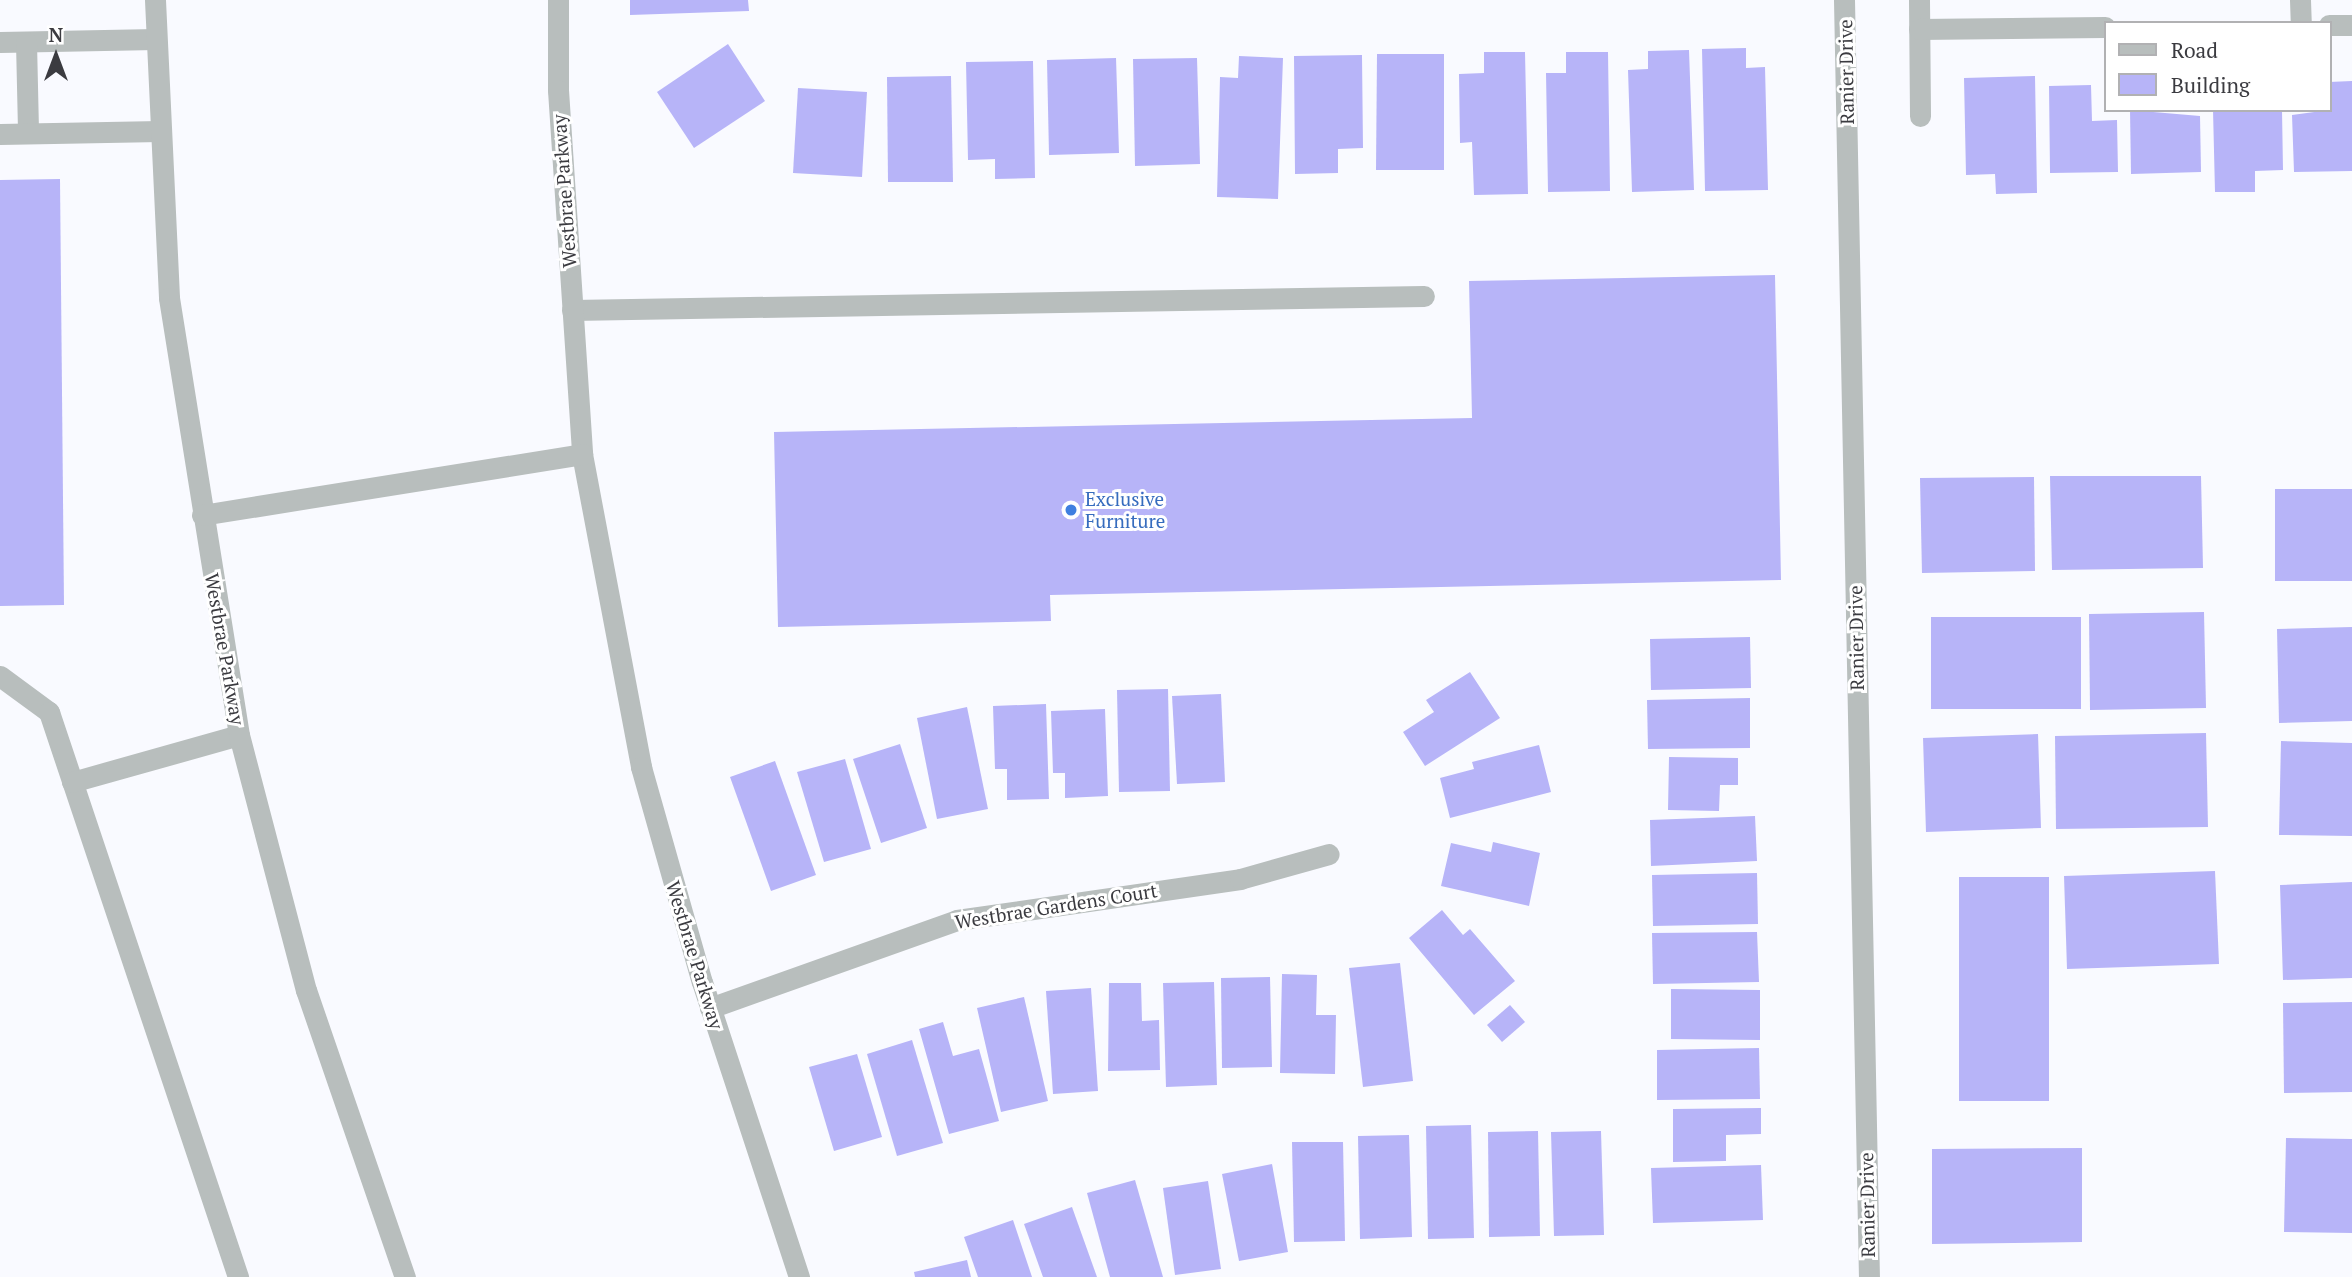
<!DOCTYPE html>
<style>
body{margin:0}
#map{position:relative;width:2352px;height:1277px;overflow:hidden;background:#f9faff;font-family:"PT Serif",serif}
div>[style]{position:absolute}
.building>*{inset:0;background:#b7b4f8}
.service>*{height:21px;margin:-10.5px;padding:0 10.5px;transform-origin:10.5px;border-radius:10.5px;background:#b8bebd}
.minor>*{height:21px;margin:-10.5px;padding:0 10.5px;transform-origin:10.5px;border-radius:10.5px;background:#b8bebd}
.dots>*{width:19px;height:19px;translate:-50% -50%;box-sizing:border-box;border:4px solid #fff;border-radius:50%}
span{translate:-50% -50%;white-space:nowrap;text-align:center;line-height:1.15;-webkit-text-stroke:6px #fff;paint-order:stroke}
.street-label{font-size:19px;color:#3b3b40}
.shop-label{font-size:19px;color:#366cbe}
.left{translate:0 -50%;text-align:left}
.legend{position:absolute;left:2104px;top:21px;width:228px;height:91px;box-sizing:border-box;background:#fff;border:2px solid #b1b1b3;margin:0;padding:9px 12px;list-style:none;font-size:21px;color:#3b3b40}
.legend li{display:flex;align-items:center;gap:14px;height:35px}
.legend b{width:35px;border:2px solid #b1b1b3}
.north{position:absolute;left:21px;top:21px;width:70px;height:70px;-webkit-text-stroke:5px #fff;paint-order:stroke;rotate:0deg;font-size:19px;font-weight:700;line-height:28px;text-align:center;color:#3b3b40}
.north::after{content:'';display:block;margin:auto;width:24px;height:32px;background:#3b3b40;clip-path:polygon(50% 0,100% 100%,50% 72%,0 100%)}
</style>
<div id="map">
<div class="building">
<div style="clip-path:polygon(630px 0,748px 0,749px 11px,630px 15px)"></div>
<div style="clip-path:polygon(728px 44px,765px 101px,694px 148px,657px 92px)"></div>
<div style="clip-path:polygon(1746px 48px,1746px 68px,1765px 67px,1768px 190px,1705px 191px,1702px 49px)"></div>
<div style="clip-path:polygon(1689px 50px,1694px 190px,1632px 192px,1628px 70px,1648px 69px,1648px 51px)"></div>
<div style="clip-path:polygon(1484px 52px,1525px 52px,1528px 194px,1474px 195px,1472px 142px,1460px 143px,1459px 74px,1484px 73px)"></div>
<div style="clip-path:polygon(1566px 52px,1608px 52px,1610px 191px,1548px 192px,1546px 73px,1566px 73px)"></div>
<div style="clip-path:polygon(1377px 54px,1444px 54px,1444px 170px,1376px 170px)"></div>
<div style="clip-path:polygon(1362px 55px,1363px 148px,1338px 149px,1338px 173px,1295px 174px,1294px 56px)"></div>
<div style="clip-path:polygon(1239px 56px,1283px 58px,1278px 199px,1217px 197px,1220px 77px,1238px 78px)"></div>
<div style="clip-path:polygon(1116px 58px,1119px 153px,1049px 155px,1047px 60px)"></div>
<div style="clip-path:polygon(1197px 58px,1200px 164px,1135px 166px,1133px 59px)"></div>
<div style="clip-path:polygon(1033px 61px,1035px 178px,995px 179px,995px 159px,968px 160px,966px 62px)"></div>
<div style="clip-path:polygon(951px 76px,953px 182px,888px 182px,887px 77px)"></div>
<div style="clip-path:polygon(2035px 76px,2037px 193px,1996px 194px,1995px 174px,1966px 175px,1964px 78px)"></div>
<div style="clip-path:polygon(2352px 81px,2352px 171px,2294px 172px,2292px 115px,2329px 110px,2329px 82px)"></div>
<div style="clip-path:polygon(2091px 85px,2092px 121px,2117px 120px,2118px 172px,2050px 173px,2049px 86px)"></div>
<div style="clip-path:polygon(798px 88px,867px 92px,862px 177px,793px 173px)"></div>
<div style="clip-path:polygon(2130px 110px,2200px 116px,2201px 172px,2131px 174px)"></div>
<div style="clip-path:polygon(2213px 110px,2282px 110px,2283px 170px,2255px 171px,2255px 192px,2215px 192px)"></div>
<div style="clip-path:polygon(60px 179px,64px 605px,0 606px,0 180px)"></div>
<div style="clip-path:polygon(1775px 275px,1781px 580px,1050px 595px,1051px 621px,778px 627px,774px 432px,1472px 418px,1469px 281px)"></div>
<div style="clip-path:polygon(2050px 476px,2201px 476px,2203px 568px,2052px 570px)"></div>
<div style="clip-path:polygon(2034px 477px,2035px 571px,1922px 573px,1920px 478px)"></div>
<div style="clip-path:polygon(2275px 489px,2352px 489px,2352px 581px,2275px 581px)"></div>
<div style="clip-path:polygon(2204px 612px,2206px 708px,2090px 710px,2089px 614px)"></div>
<div style="clip-path:polygon(1931px 617px,2081px 617px,2081px 709px,1931px 709px)"></div>
<div style="clip-path:polygon(2352px 627px,2352px 721px,2279px 723px,2277px 629px)"></div>
<div style="clip-path:polygon(1750px 637px,1751px 688px,1651px 690px,1650px 639px)"></div>
<div style="clip-path:polygon(1470px 672px,1500px 718px,1425px 766px,1403px 732px,1434px 712px,1426px 700px)"></div>
<div style="clip-path:polygon(1168px 689px,1170px 791px,1119px 792px,1117px 690px)"></div>
<div style="clip-path:polygon(1221px 694px,1225px 782px,1177px 784px,1172px 696px)"></div>
<div style="clip-path:polygon(1750px 698px,1750px 748px,1648px 749px,1647px 700px)"></div>
<div style="clip-path:polygon(1046px 704px,1049px 799px,1007px 800px,1007px 769px,995px 769px,993px 706px)"></div>
<div style="clip-path:polygon(967px 707px,988px 809px,937px 819px,917px 718px)"></div>
<div style="clip-path:polygon(1105px 709px,1108px 796px,1065px 798px,1065px 773px,1053px 773px,1051px 711px)"></div>
<div style="clip-path:polygon(2206px 733px,2208px 827px,2056px 829px,2055px 736px)"></div>
<div style="clip-path:polygon(2038px 734px,2041px 828px,1926px 832px,1923px 738px)"></div>
<div style="clip-path:polygon(2281px 741px,2352px 743px,2352px 836px,2279px 835px)"></div>
<div style="clip-path:polygon(900px 744px,927px 828px,881px 843px,853px 759px)"></div>
<div style="clip-path:polygon(1539px 745px,1551px 792px,1450px 818px,1440px 778px,1474px 769px,1472px 762px)"></div>
<div style="clip-path:polygon(1669px 757px,1738px 758px,1738px 785px,1720px 785px,1719px 811px,1668px 810px)"></div>
<div style="clip-path:polygon(845px 759px,871px 849px,824px 862px,797px 772px)"></div>
<div style="clip-path:polygon(775px 761px,816px 875px,771px 891px,730px 777px)"></div>
<div style="clip-path:polygon(1755px 816px,1757px 861px,1651px 866px,1650px 820px)"></div>
<div style="clip-path:polygon(1493px 842px,1540px 853px,1529px 906px,1441px 886px,1451px 843px,1491px 852px)"></div>
<div style="clip-path:polygon(2215px 871px,2219px 964px,2067px 969px,2064px 876px)"></div>
<div style="clip-path:polygon(1757px 873px,1758px 924px,1653px 926px,1652px 875px)"></div>
<div style="clip-path:polygon(1959px 877px,2049px 877px,2049px 1101px,1959px 1101px)"></div>
<div style="clip-path:polygon(2352px 882px,2352px 978px,2283px 980px,2280px 885px)"></div>
<div style="clip-path:polygon(1442px 910px,1463px 935px,1470px 929px,1515px 981px,1474px 1015px,1409px 938px)"></div>
<div style="clip-path:polygon(1757px 932px,1759px 982px,1653px 984px,1652px 933px)"></div>
<div style="clip-path:polygon(1400px 963px,1413px 1081px,1363px 1087px,1349px 968px)"></div>
<div style="clip-path:polygon(1282px 974px,1317px 975px,1316px 1015px,1336px 1015px,1335px 1074px,1280px 1073px)"></div>
<div style="clip-path:polygon(1270px 977px,1272px 1067px,1222px 1068px,1221px 978px)"></div>
<div style="clip-path:polygon(1214px 982px,1217px 1085px,1166px 1087px,1163px 983px)"></div>
<div style="clip-path:polygon(1109px 983px,1141px 983px,1142px 1021px,1159px 1020px,1160px 1070px,1108px 1071px)"></div>
<div style="clip-path:polygon(1091px 988px,1098px 1091px,1053px 1094px,1046px 991px)"></div>
<div style="clip-path:polygon(1671px 989px,1760px 990px,1760px 1040px,1671px 1039px)"></div>
<div style="clip-path:polygon(1024px 997px,1048px 1101px,1001px 1112px,977px 1008px)"></div>
<div style="clip-path:polygon(2352px 1002px,2352px 1092px,2284px 1093px,2283px 1003px)"></div>
<div style="clip-path:polygon(1510px 1005px,1525px 1022px,1502px 1042px,1487px 1025px)"></div>
<div style="clip-path:polygon(943px 1022px,953px 1056px,979px 1049px,999px 1121px,949px 1134px,919px 1029px)"></div>
<div style="clip-path:polygon(912px 1040px,943px 1143px,897px 1156px,867px 1054px)"></div>
<div style="clip-path:polygon(1759px 1048px,1760px 1099px,1657px 1100px,1657px 1050px)"></div>
<div style="clip-path:polygon(857px 1054px,882px 1137px,834px 1151px,809px 1067px)"></div>
<div style="clip-path:polygon(1761px 1108px,1761px 1134px,1726px 1135px,1726px 1161px,1673px 1162px,1673px 1109px)"></div>
<div style="clip-path:polygon(1471px 1125px,1474px 1238px,1428px 1239px,1426px 1126px)"></div>
<div style="clip-path:polygon(1538px 1131px,1540px 1236px,1489px 1237px,1488px 1132px)"></div>
<div style="clip-path:polygon(1601px 1131px,1604px 1235px,1554px 1236px,1551px 1132px)"></div>
<div style="clip-path:polygon(1409px 1135px,1412px 1237px,1360px 1239px,1358px 1136px)"></div>
<div style="clip-path:polygon(2286px 1138px,2352px 1139px,2352px 1233px,2284px 1232px)"></div>
<div style="clip-path:polygon(1292px 1142px,1343px 1142px,1345px 1241px,1294px 1242px)"></div>
<div style="clip-path:polygon(2082px 1148px,2082px 1242px,1932px 1244px,1932px 1149px)"></div>
<div style="clip-path:polygon(1272px 1164px,1288px 1252px,1239px 1261px,1222px 1174px)"></div>
<div style="clip-path:polygon(1761px 1165px,1763px 1220px,1653px 1223px,1651px 1168px)"></div>
<div style="clip-path:polygon(1135px 1180px,1163px 1277px,1110px 1277px,1087px 1193px)"></div>
<div style="clip-path:polygon(1208px 1181px,1221px 1269px,1175px 1275px,1163px 1188px)"></div>
<div style="clip-path:polygon(1072px 1207px,1097px 1277px,1043px 1277px,1024px 1224px)"></div>
<div style="clip-path:polygon(1013px 1220px,1032px 1277px,978px 1277px,964px 1237px)"></div>
<div style="clip-path:polygon(967px 1260px,971px 1277px,915px 1277px,914px 1272px)"></div>
</div>
<div class="service">
<div style="left:0;top:42px;width:156px;rotate:-1.1deg"></div>
<div style="left:26px;top:42px;width:91px;rotate:88.7deg"></div>
<div style="left:0;top:134px;width:160px;rotate:-1.1deg"></div>
<div style="left:572px;top:310px;width:852px;rotate:-0.94deg"></div>
<div style="left:0;top:676px;width:61px;rotate:36.3deg"></div>
<div style="left:49px;top:712px;width:596px;rotate:71.5deg"></div>
<div style="left:72px;top:782px;width:173px;rotate:-15.7deg"></div>
</div>
<div class="minor">
<div style="left:155px;top:0;width:298px;rotate:87.3deg"></div>
<div style="left:169px;top:298px;width:443px;rotate:80.9deg"></div>
<div style="left:239px;top:735px;width:264px;rotate:75.3deg"></div>
<div style="left:306px;top:990px;width:304px;rotate:71deg"></div>
<div style="left:558px;top:0;width:90px;rotate:90deg"></div>
<div style="left:558px;top:90px;width:365px;rotate:86.2deg"></div>
<div style="left:582px;top:454px;width:319px;rotate:79.3deg"></div>
<div style="left:641px;top:767px;width:223px;rotate:74.2deg"></div>
<div style="left:702px;top:982px;width:311px;rotate:71.8deg"></div>
<div style="left:1844px;top:0;width:1277px;rotate:88.88deg"></div>
<div style="left:1919px;top:0;width:116px;rotate:89.5deg"></div>
<div style="left:2300px;top:0;width:23px;rotate:88deg"></div>
<div style="left:2329px;top:25px;width:23px"></div>
<div style="left:1919px;top:29px;width:186px;rotate:-0.6deg"></div>
<div style="left:202px;top:515px;width:385px;rotate:-9.1deg"></div>
<div style="left:710px;top:1008px;width:262px;rotate:-19.6deg"></div>
<div style="left:957px;top:920px;width:286px;rotate:-8.2deg"></div>
<div style="left:1240px;top:879px;width:92px;rotate:-15.7deg"></div>
</div>
<div class="dots">
<div style="left:1071px;top:510px;background:#3f7fe0"></div>
</div>
<div class="street-label">
<span style="left:1846px;top:72px;rotate:-91deg">Ranier Drive</span>
<span style="left:564px;top:191px;rotate:-94deg">Westbrae Parkway</span>
<span style="left:1856px;top:638px;rotate:-91deg">Ranier Drive</span>
<span style="left:225px;top:649px;rotate:80deg">Westbrae Parkway</span>
<span style="left:1056px;top:906px;rotate:-9deg">Westbrae Gardens Court</span>
<span style="left:695px;top:955px;rotate:73deg">Westbrae Parkway</span>
<span style="left:1867px;top:1205px;rotate:-91deg">Ranier Drive</span>
</div>
<div class="shop-label">
<span class="left" style="left:1085px;top:510px">Exclusive<br>Furniture</span>
</div>
<ul class="legend">
<li><b style="height:9px;background:#b8bebd"></b>Road</li>
<li><b style="height:19px;background:#b7b4f8"></b>Building</li>
</ul>
<div class="north">N</div>
</div>
